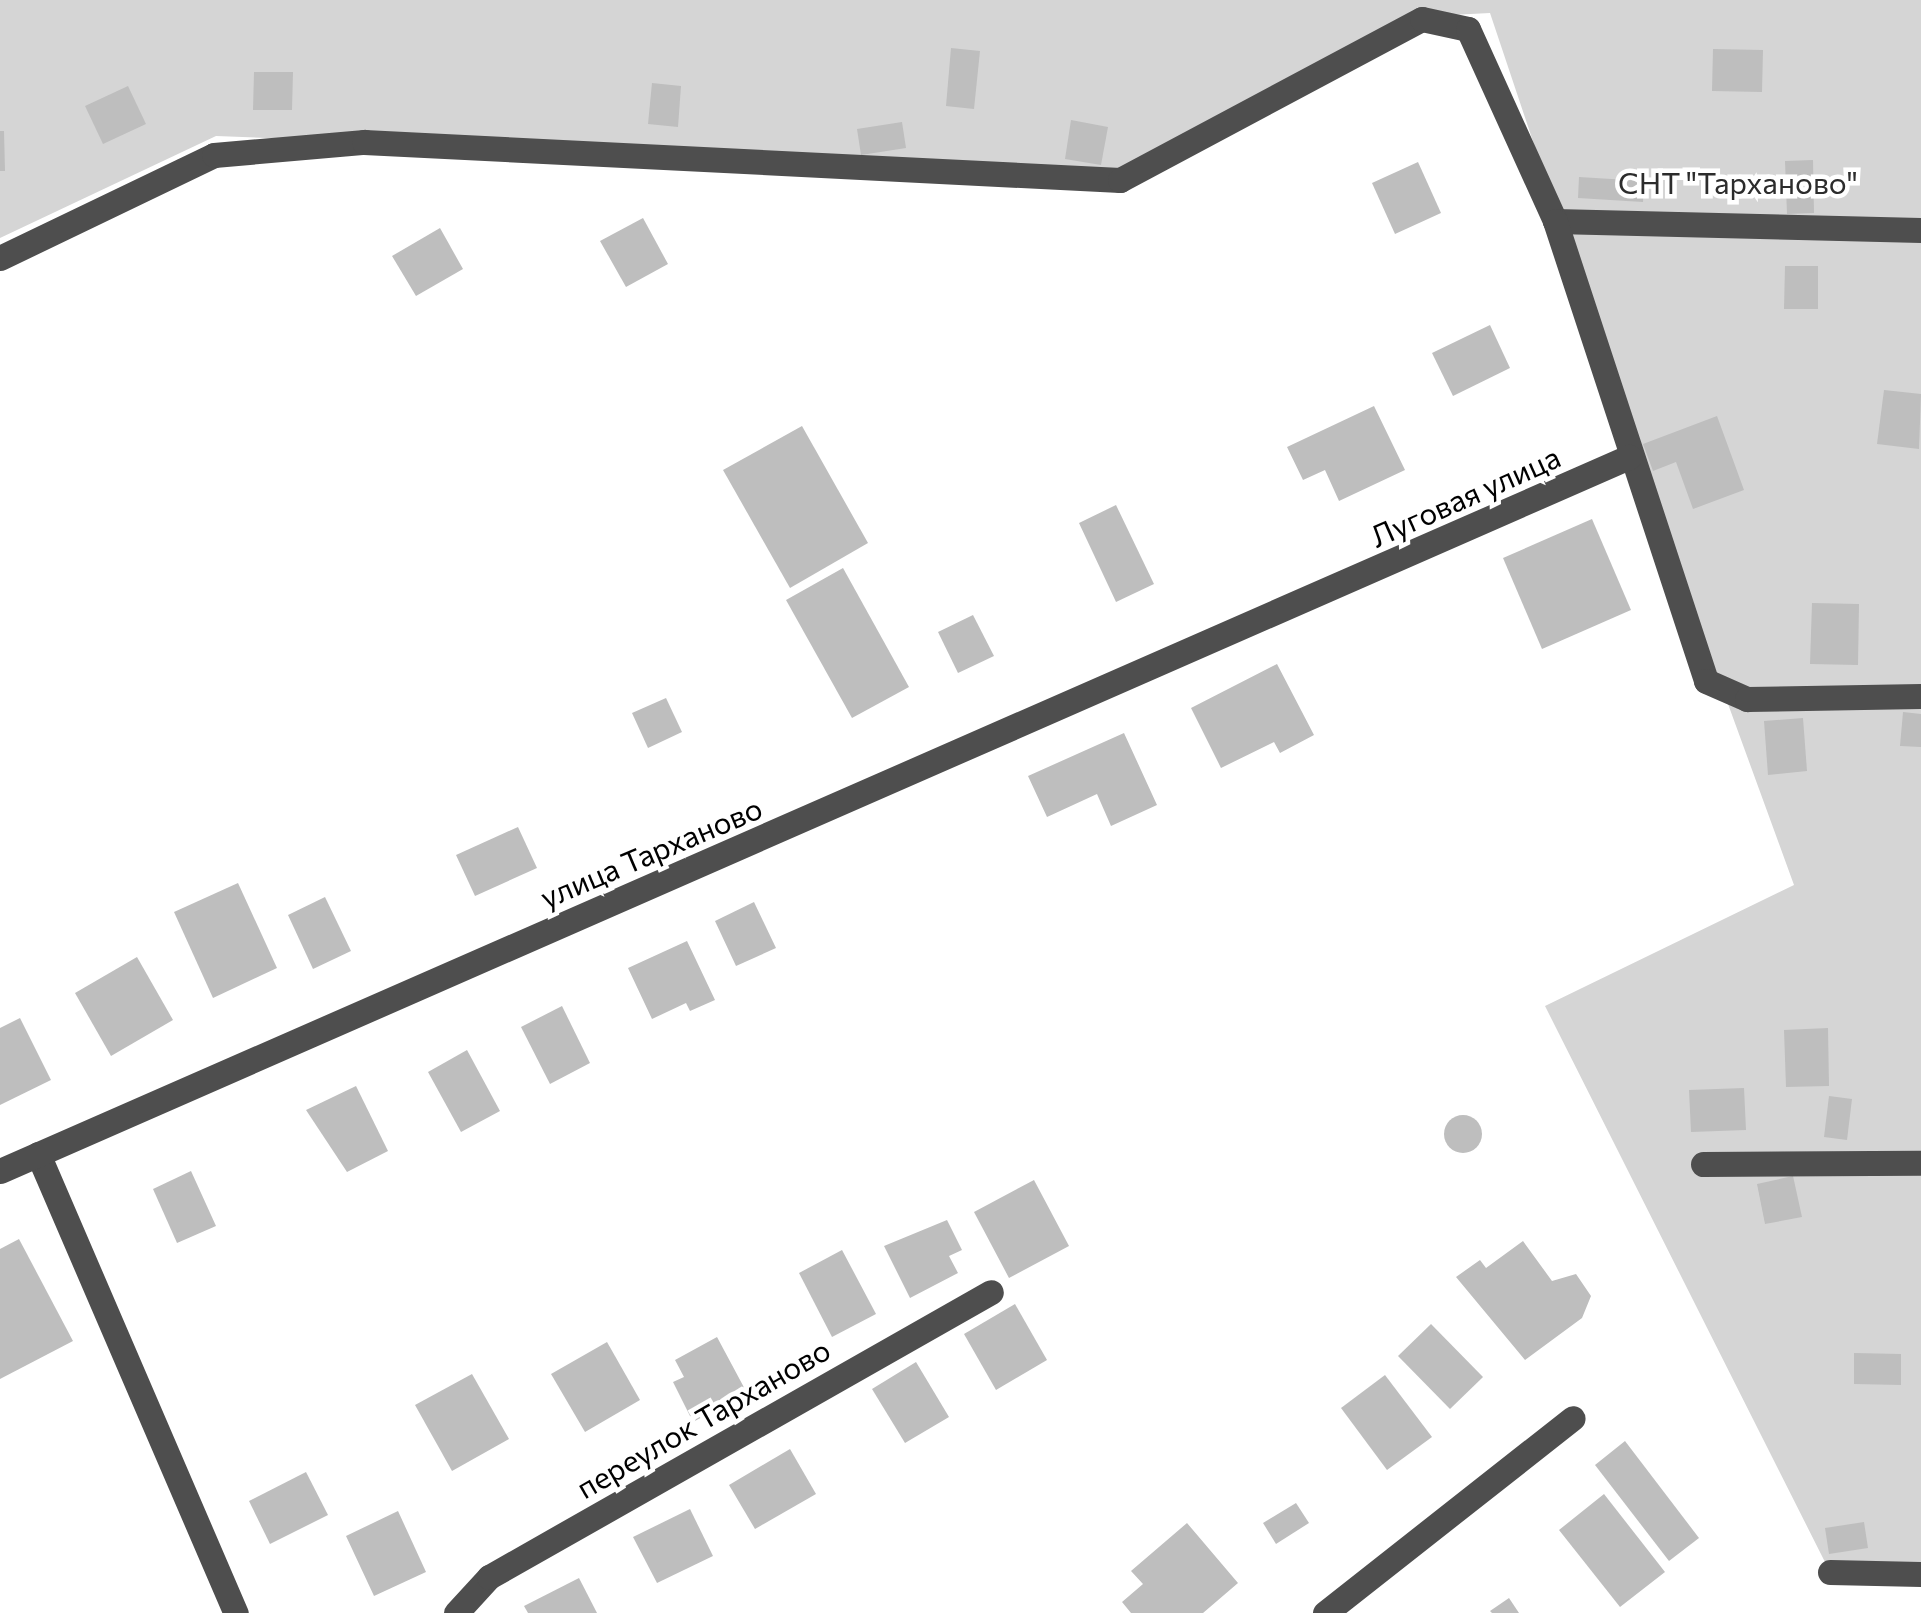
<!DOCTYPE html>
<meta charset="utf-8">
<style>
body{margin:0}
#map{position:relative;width:1921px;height:1613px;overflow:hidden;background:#fff;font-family:Commissioner,sans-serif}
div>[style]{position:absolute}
.green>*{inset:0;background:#d5d5d5}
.building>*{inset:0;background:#bebebe}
.round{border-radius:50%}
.minor>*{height:25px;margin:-12.5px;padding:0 12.5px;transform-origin:12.5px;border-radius:12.5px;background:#4e4e4e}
span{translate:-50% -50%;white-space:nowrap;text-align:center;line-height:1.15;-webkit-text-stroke:9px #fff;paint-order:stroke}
.park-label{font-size:30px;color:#2c2c2c}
.street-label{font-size:30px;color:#000}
</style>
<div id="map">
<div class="green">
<div style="clip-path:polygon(0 0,1921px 0,1921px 1574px,1830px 1572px,1545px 1006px,1794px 885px,1646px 479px,1490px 13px,1412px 17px,1119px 171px,216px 136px,0 238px)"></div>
</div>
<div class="building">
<div style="clip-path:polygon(951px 48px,980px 51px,974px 109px,946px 106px)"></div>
<div style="clip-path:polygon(1713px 49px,1763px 50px,1762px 92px,1712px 91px)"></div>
<div style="clip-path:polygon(254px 72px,293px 72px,292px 110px,253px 110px)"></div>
<div style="clip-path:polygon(652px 83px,681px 86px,678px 127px,648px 124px)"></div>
<div style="clip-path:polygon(128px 86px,146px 124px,103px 144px,85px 106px)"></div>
<div style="clip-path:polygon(1071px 120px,1108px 127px,1101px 165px,1065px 159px)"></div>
<div style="clip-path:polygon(902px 122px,906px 148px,861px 155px,857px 129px)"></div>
<div style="clip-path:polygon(0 131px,4px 131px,5px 171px,0 171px)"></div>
<div style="clip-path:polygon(1813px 160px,1814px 213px,1787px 214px,1785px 161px)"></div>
<div style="clip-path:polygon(1418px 162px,1441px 213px,1395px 234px,1372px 183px)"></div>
<div style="clip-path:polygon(1579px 177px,1644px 181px,1643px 202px,1578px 198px)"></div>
<div style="clip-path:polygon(643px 218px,668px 264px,626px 287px,600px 241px)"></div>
<div style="clip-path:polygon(440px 228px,463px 269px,416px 296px,392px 256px)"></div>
<div style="clip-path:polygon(1785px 266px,1818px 266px,1818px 309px,1784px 309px)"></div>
<div style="clip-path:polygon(1490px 325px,1510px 368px,1453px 396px,1432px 353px)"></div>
<div style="clip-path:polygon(1884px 390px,1921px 394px,1919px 449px,1877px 444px)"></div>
<div style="clip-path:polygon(1374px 406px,1405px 470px,1339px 501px,1325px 470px,1303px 480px,1287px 447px)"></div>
<div style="clip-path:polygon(1717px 416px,1744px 490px,1693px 509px,1676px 462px,1653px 471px,1643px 444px)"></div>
<div style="clip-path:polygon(802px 426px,868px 543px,790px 588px,723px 470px)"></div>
<div style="clip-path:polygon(1116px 505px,1154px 584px,1116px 602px,1079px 523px)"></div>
<div style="clip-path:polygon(1592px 519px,1631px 610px,1542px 649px,1503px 558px)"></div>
<div style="clip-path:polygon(843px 568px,909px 687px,852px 718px,786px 600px)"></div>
<div style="clip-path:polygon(1812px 603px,1859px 604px,1858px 665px,1810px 664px)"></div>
<div style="clip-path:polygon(973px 615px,994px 656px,958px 673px,938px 632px)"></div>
<div style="clip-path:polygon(1277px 664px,1314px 735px,1280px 753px,1274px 742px,1221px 768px,1191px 708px)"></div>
<div style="clip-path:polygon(666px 698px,682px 732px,648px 748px,632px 713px)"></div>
<div style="clip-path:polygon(1903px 712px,1921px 714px,1921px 747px,1900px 746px)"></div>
<div style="clip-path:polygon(1803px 718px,1807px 771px,1768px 775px,1764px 721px)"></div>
<div style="clip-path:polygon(1124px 733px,1157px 805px,1111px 826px,1097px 794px,1047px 817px,1028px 776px)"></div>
<div style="clip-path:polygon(518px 827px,537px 868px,475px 896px,456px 855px)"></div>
<div style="clip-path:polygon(238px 883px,277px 968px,213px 998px,174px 912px)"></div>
<div style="clip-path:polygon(325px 897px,351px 951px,313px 969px,288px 915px)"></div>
<div style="clip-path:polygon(754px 902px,776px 948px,736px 966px,715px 921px)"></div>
<div style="clip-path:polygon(687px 941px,715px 1000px,690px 1011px,686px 1003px,652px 1019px,628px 968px)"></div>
<div style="clip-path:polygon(137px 957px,173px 1020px,111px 1056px,75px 993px)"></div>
<div style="clip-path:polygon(562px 1006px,590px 1063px,550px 1084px,521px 1027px)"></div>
<div style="clip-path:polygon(20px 1018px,51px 1080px,0 1105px,0 1028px)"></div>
<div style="clip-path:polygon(1828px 1028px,1829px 1086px,1786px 1087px,1784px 1030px)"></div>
<div style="clip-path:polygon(467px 1050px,500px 1111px,461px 1132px,428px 1072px)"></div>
<div style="clip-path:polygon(356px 1086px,388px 1151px,347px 1172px,306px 1110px)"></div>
<div style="clip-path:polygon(1744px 1088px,1746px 1130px,1691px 1132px,1689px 1090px)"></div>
<div style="clip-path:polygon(1829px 1096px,1852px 1099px,1847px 1140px,1824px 1137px)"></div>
<div class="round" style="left:1444px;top:1115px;width:38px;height:38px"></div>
<div style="clip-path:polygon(191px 1171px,216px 1226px,177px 1243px,153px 1189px)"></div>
<div style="clip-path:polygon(1793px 1176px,1802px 1217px,1765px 1224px,1757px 1184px)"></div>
<div style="clip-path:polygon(1034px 1180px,1069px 1246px,1009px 1278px,974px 1212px)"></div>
<div style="clip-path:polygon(947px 1220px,962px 1250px,949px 1256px,958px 1273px,910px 1298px,884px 1246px)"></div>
<div style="clip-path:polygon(19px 1239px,73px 1341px,0 1379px,0 1249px)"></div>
<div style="clip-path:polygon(1523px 1241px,1552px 1281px,1576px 1274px,1591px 1296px,1582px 1318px,1525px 1360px,1456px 1277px,1480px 1260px,1486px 1268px)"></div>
<div style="clip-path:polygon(842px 1250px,876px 1314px,832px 1337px,799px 1273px)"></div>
<div style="clip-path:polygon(1015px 1304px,1047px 1360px,996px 1390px,964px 1334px)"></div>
<div style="clip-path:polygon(1431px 1324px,1483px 1377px,1450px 1409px,1398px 1356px)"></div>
<div style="clip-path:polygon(717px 1337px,747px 1393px,693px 1422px,673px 1382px,684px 1377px,675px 1360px)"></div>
<div style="clip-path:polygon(607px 1342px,640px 1400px,585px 1432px,551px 1374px)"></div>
<div style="clip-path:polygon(1854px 1353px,1901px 1354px,1901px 1385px,1854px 1384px)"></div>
<div style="clip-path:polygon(916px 1362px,949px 1417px,905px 1443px,872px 1389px)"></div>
<div style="clip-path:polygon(472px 1374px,509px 1439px,452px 1471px,415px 1405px)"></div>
<div style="clip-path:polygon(1385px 1375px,1432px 1437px,1387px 1470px,1341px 1408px)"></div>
<div style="clip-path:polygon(1625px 1441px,1699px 1538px,1669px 1561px,1595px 1465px)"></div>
<div style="clip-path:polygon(790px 1449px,816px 1494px,755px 1529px,729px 1485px)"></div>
<div style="clip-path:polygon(306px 1472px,328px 1515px,270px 1544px,249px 1501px)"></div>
<div style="clip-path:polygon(1604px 1494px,1665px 1572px,1620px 1607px,1559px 1530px)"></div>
<div style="clip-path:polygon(1296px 1503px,1309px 1523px,1276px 1544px,1263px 1523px)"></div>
<div style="clip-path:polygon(690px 1509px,713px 1556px,657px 1583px,633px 1537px)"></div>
<div style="clip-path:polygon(398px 1511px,426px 1572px,374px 1596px,346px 1536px)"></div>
<div style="clip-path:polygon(1864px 1522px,1868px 1548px,1829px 1554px,1825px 1528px)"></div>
<div style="clip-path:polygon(1187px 1523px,1238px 1583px,1203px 1613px,1131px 1613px,1122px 1602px,1143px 1584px,1131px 1571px)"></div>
<div style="clip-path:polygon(579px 1578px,597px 1613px,528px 1613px,524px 1606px)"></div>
<div style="clip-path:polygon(1509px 1598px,1519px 1613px,1492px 1613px,1490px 1611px)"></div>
</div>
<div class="minor">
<div style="left:1555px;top:221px;width:366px;rotate:1.4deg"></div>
<div style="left:0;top:258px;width:237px;rotate:-25.7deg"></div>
<div style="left:214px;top:155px;width:151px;rotate:-5deg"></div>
<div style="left:364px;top:142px;width:757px;rotate:2.88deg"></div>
<div style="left:1120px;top:180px;width:342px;rotate:-28.1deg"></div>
<div style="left:1422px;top:19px;width:47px;rotate:12.3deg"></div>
<div style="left:1468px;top:29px;width:211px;rotate:65.6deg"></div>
<div style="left:1555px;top:221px;width:484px;rotate:71.8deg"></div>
<div style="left:1706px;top:681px;width:45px;rotate:23.7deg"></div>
<div style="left:1747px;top:699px;width:174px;rotate:-1deg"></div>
<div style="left:38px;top:1154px;width:500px;rotate:66.7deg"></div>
<div style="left:1703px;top:1164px;width:218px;rotate:-0.3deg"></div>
<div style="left:0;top:1171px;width:1779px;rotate:-23.67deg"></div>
<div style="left:1830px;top:1572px;width:91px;rotate:1.3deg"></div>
<div style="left:456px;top:1613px;width:49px;rotate:-47.5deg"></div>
<div style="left:489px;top:1577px;width:577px;rotate:-29.58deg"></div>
<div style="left:1325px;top:1613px;width:315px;rotate:-38.2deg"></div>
</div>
<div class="park-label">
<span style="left:1738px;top:182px">СНТ "Тарханово"</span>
</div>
<div class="street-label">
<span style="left:1465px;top:496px;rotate:-24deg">Луговая улица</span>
<span style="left:651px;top:852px;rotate:-23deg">улица Тарханово</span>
<span style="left:703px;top:1418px;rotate:-30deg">переулок Тарханово</span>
</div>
</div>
